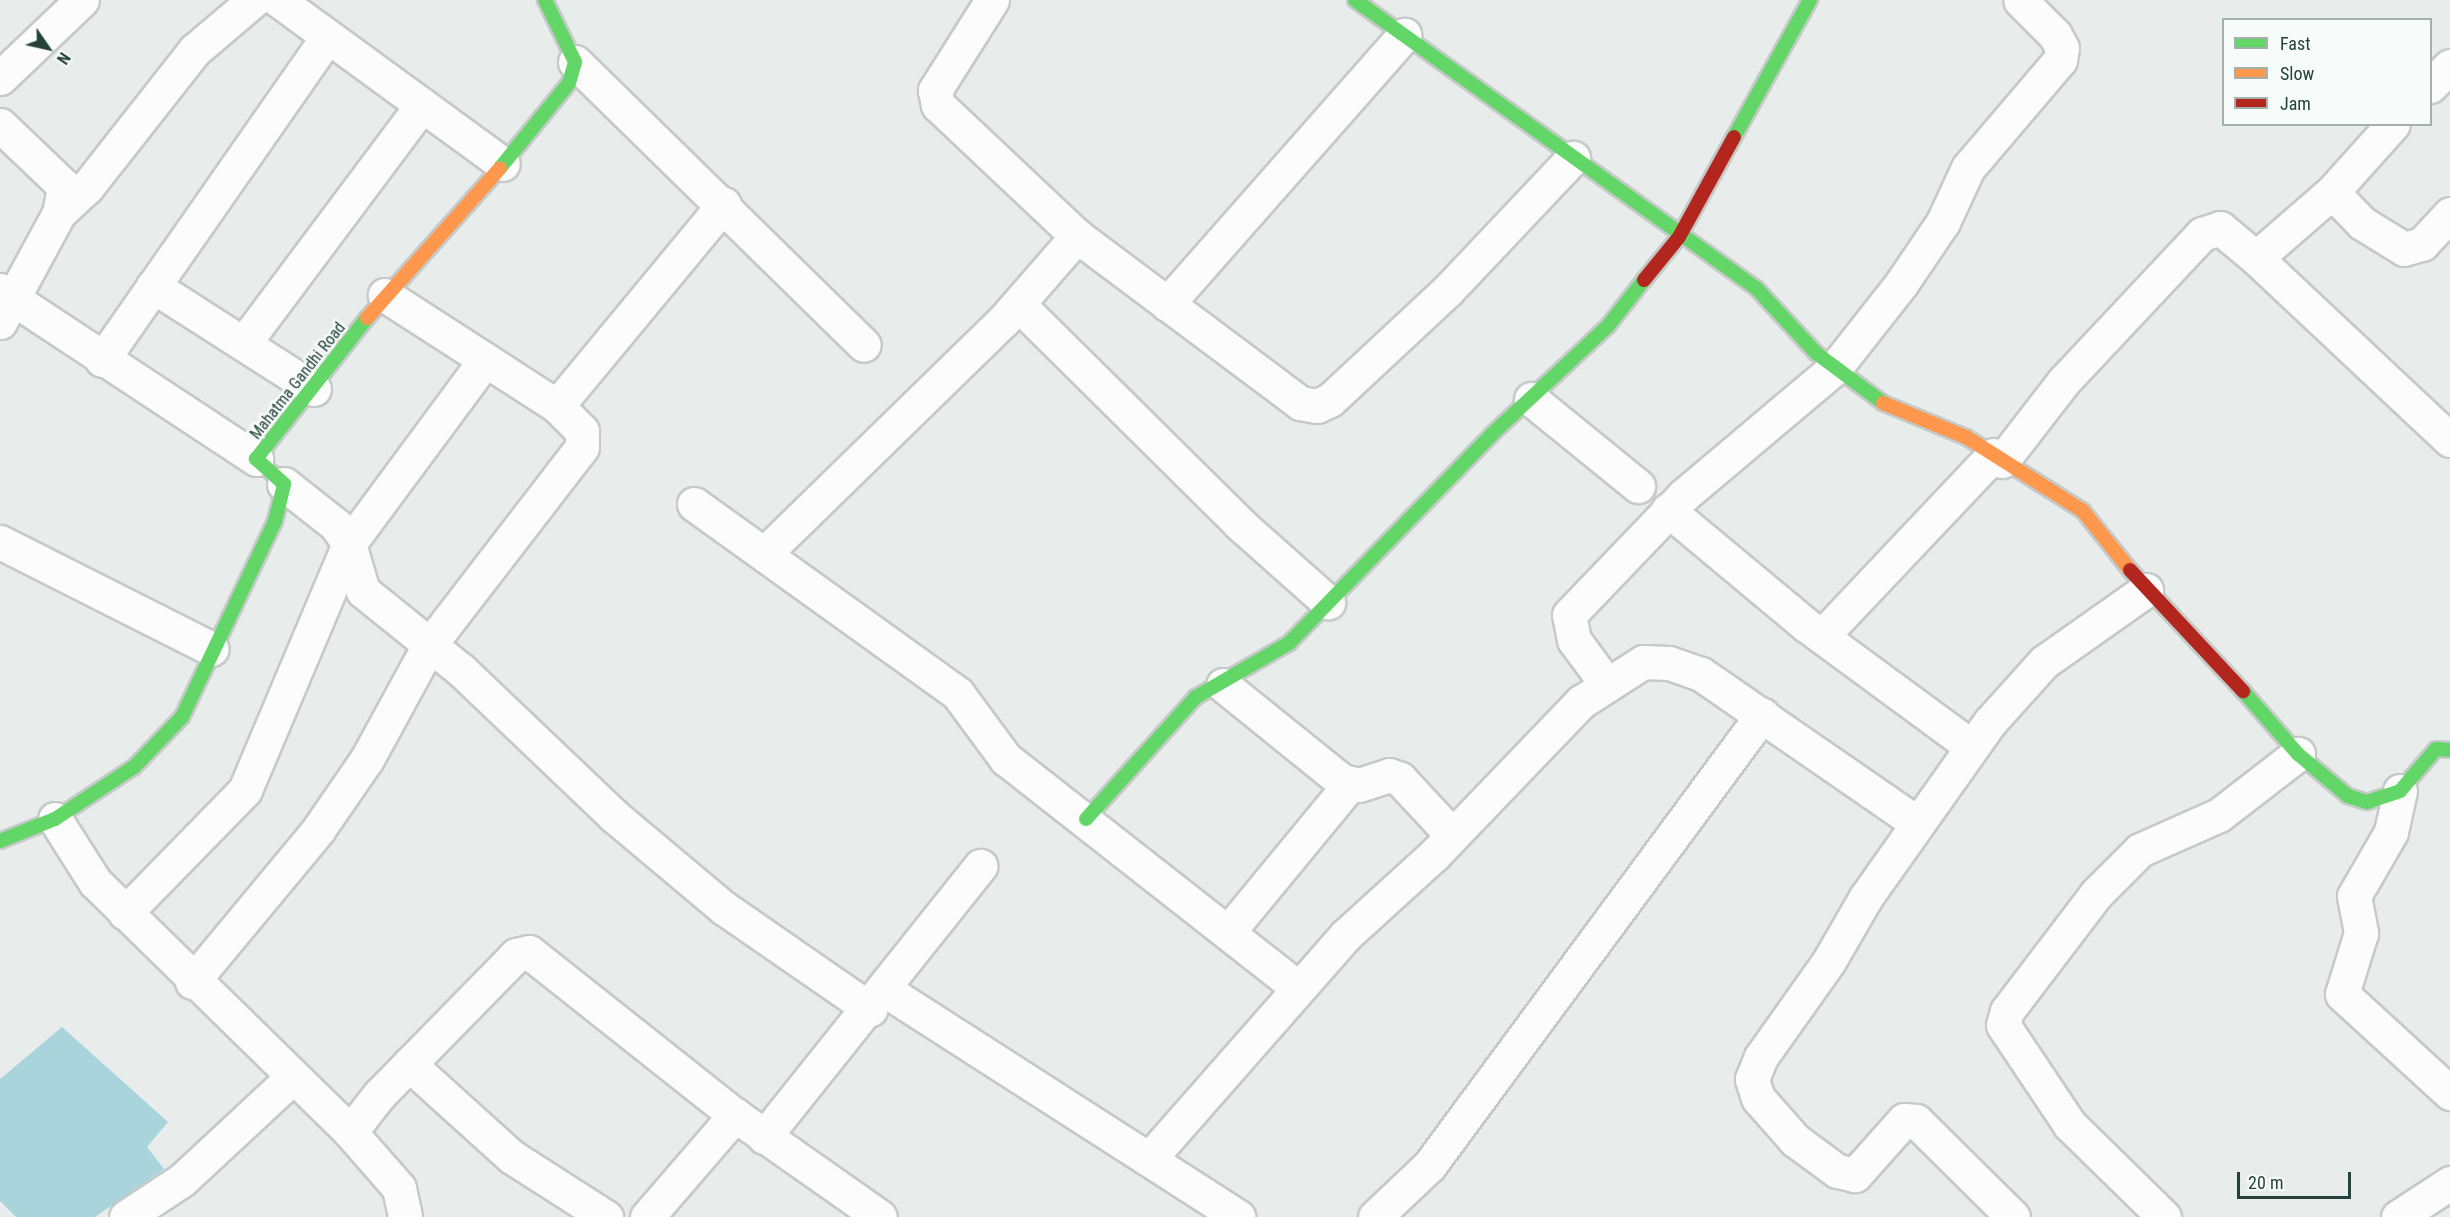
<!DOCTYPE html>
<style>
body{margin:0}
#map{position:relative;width:2450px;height:1217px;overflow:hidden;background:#e8edeb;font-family:"Roboto Condensed",sans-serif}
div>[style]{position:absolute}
.water>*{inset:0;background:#a9d4db}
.roads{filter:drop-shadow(2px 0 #c5cac8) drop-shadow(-2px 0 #c5cac8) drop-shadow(0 2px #c5cac8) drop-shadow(0 -2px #c5cac8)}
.street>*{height:33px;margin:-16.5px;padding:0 16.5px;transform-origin:16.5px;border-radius:16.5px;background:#fcfcfc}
.fast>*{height:14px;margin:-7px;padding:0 7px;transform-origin:7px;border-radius:7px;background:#63d668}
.slow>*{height:14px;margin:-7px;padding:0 7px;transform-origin:7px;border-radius:7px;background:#ff974d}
.jam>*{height:14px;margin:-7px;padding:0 7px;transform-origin:7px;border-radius:7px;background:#b3261e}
span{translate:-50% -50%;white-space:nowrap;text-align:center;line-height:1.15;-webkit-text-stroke:5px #f7fbf9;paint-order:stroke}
.street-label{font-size:16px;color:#24423a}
.legend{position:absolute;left:2222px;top:18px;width:210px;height:108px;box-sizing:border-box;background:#f7fbf9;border:2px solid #a3b1ad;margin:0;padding:8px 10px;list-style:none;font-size:18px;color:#24423a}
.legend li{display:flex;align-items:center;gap:12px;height:30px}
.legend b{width:30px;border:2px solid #a3b1ad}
.north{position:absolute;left:18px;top:18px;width:60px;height:60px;-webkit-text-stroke:4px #f7fbf9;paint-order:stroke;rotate:124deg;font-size:16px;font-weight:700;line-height:24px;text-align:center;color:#24423a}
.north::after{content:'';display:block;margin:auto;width:21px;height:27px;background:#24423a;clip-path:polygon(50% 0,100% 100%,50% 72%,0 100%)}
.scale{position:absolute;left:2237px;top:1172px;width:114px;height:27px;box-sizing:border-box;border:3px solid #24423a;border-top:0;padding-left:8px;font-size:18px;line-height:21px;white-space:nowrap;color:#24423a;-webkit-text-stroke:4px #f7fbf9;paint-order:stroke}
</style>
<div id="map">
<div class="water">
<div style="clip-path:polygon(62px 1027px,168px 1122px,147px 1147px,164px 1169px,95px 1217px,16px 1217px,0 1201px,0 1079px)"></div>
</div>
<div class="roads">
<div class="street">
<div style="left:278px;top:0;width:278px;rotate:36.1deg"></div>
<div style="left:992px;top:0;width:107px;rotate:122.3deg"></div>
<div style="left:935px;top:90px;width:15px;rotate:79deg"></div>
<div style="left:938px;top:105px;width:191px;rotate:43.3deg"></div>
<div style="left:1077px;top:236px;width:279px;rotate:36.8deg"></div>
<div style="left:1300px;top:403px;width:17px;rotate:10deg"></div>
<div style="left:1317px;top:406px;width:14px;rotate:-25deg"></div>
<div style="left:1330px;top:400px;width:161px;rotate:-43deg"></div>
<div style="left:1448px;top:290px;width:182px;rotate:-46.6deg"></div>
<div style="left:575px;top:62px;width:404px;rotate:44.4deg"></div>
<div style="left:0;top:78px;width:113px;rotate:-43.6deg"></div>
<div style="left:2430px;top:86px;width:28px;rotate:-45deg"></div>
<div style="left:0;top:125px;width:88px;rotate:43.6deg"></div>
<div style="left:64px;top:186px;width:27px;rotate:100deg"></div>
<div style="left:59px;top:213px;width:124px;rotate:118.4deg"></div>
<div style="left:2332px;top:192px;width:43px;rotate:45.9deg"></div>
<div style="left:2362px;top:223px;width:49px;rotate:31.8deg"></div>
<div style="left:2404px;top:249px;width:19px;rotate:-16deg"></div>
<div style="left:2422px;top:244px;width:41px;rotate:-47deg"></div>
<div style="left:59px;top:213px;width:38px;rotate:-43deg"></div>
<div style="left:87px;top:187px;width:174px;rotate:-51.8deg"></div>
<div style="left:195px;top:50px;width:77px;rotate:-40.3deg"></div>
<div style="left:2256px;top:258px;width:266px;rotate:43.2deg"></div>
<div style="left:153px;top:286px;width:191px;rotate:32.6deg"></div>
<div style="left:0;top:290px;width:307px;rotate:33.4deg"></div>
<div style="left:1018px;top:304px;width:313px;rotate:44.7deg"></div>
<div style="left:1240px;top:524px;width:118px;rotate:41.6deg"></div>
<div style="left:1167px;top:304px;width:359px;rotate:-48.6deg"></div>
<div style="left:244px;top:343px;width:297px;rotate:-53.2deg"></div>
<div style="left:102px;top:360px;width:394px;rotate:-55.1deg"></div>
<div style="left:1531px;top:399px;width:138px;rotate:39.1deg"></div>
<div style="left:557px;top:406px;width:262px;rotate:-50.4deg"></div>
<div style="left:2002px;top:461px;width:100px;rotate:-52.3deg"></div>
<div style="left:2063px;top:382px;width:203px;rotate:-46.8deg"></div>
<div style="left:2202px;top:234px;width:19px;rotate:-18deg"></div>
<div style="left:2220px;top:228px;width:47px;rotate:39.8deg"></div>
<div style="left:2256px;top:258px;width:101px;rotate:-41deg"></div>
<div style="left:2332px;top:192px;width:91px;rotate:-48.1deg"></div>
<div style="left:284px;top:484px;width:66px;rotate:38.3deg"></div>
<div style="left:336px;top:525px;width:23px;rotate:56deg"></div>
<div style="left:349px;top:544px;width:49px;rotate:73.4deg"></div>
<div style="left:363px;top:591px;width:126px;rotate:38.9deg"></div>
<div style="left:461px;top:670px;width:210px;rotate:43.6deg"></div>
<div style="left:613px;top:815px;width:145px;rotate:40deg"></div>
<div style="left:724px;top:908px;width:178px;rotate:34.7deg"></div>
<div style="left:694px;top:504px;width:325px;rotate:35.7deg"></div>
<div style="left:958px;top:694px;width:81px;rotate:53.6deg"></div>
<div style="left:1006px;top:759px;width:371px;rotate:38.1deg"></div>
<div style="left:1668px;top:510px;width:180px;rotate:39.8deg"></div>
<div style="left:1806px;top:625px;width:206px;rotate:36.3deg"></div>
<div style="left:0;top:542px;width:237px;rotate:26.8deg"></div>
<div style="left:764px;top:554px;width:334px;rotate:-44.3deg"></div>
<div style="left:1003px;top:321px;width:113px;rotate:-49deg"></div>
<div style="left:1822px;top:636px;width:249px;rotate:-46.6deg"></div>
<div style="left:1605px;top:682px;width:52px;rotate:-126.4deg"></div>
<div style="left:1574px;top:640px;width:25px;rotate:-101deg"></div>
<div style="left:1569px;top:615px;width:166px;rotate:-46.2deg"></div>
<div style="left:1684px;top:495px;width:197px;rotate:-40.1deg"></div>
<div style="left:1835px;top:368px;width:107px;rotate:-51.8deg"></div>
<div style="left:1901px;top:284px;width:75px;rotate:-55.9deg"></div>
<div style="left:1943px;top:222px;width:60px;rotate:-65.2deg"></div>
<div style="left:1968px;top:168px;width:142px;rotate:-49.6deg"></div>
<div style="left:2060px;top:60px;width:12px;rotate:-81deg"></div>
<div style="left:2062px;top:48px;width:15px;rotate:-118deg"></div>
<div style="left:2055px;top:35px;width:49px;rotate:-135deg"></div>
<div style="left:1223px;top:685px;width:153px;rotate:38.9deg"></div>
<div style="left:1342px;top:781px;width:17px;rotate:13deg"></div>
<div style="left:1359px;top:785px;width:32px;rotate:-18deg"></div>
<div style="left:1389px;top:775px;width:12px;rotate:20deg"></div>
<div style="left:1400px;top:779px;width:76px;rotate:47.1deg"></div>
<div style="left:2400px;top:791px;width:42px;rotate:102.4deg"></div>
<div style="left:2391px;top:832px;width:74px;rotate:120deg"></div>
<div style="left:2354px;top:896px;width:38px;rotate:79deg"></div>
<div style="left:2361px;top:933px;width:64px;rotate:107.3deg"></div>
<div style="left:2342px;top:994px;width:147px;rotate:42.5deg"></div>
<div style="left:55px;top:819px;width:75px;rotate:57.6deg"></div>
<div style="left:95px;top:882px;width:357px;rotate:44.4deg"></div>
<div style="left:350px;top:1132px;width:74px;rotate:48.8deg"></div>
<div style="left:399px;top:1188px;width:30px;rotate:78deg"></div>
<div style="left:125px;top:913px;width:172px;rotate:-45.7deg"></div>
<div style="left:245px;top:790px;width:267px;rotate:-67.1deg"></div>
<div style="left:349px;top:544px;width:229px;rotate:-53.5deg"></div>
<div style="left:1228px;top:932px;width:193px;rotate:-50.5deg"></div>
<div style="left:192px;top:982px;width:197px;rotate:-50.3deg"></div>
<div style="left:318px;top:830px;width:86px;rotate:-55.4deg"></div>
<div style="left:367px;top:759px;width:128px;rotate:-61.4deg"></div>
<div style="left:428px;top:647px;width:252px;rotate:-52.4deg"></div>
<div style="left:582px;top:447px;width:16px;rotate:-90deg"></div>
<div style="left:582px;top:431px;width:35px;rotate:-135deg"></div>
<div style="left:557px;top:406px;width:205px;rotate:-147.2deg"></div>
<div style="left:885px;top:990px;width:420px;rotate:32.7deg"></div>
<div style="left:409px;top:1064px;width:139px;rotate:42.1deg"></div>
<div style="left:512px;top:1157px;width:112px;rotate:32.6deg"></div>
<div style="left:350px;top:1132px;width:47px;rotate:-51.9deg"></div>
<div style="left:379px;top:1095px;width:196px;rotate:-45.6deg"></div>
<div style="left:516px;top:955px;width:13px;rotate:-13deg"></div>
<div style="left:529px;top:952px;width:263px;rotate:38.4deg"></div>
<div style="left:735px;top:1115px;width:177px;rotate:35.1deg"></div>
<div style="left:764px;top:1137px;width:347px;rotate:-51.4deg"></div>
<div style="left:1150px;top:1158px;width:297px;rotate:-48.7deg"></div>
<div style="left:1346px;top:935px;width:120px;rotate:-42.3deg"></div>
<div style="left:1435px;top:854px;width:211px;rotate:-46.2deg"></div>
<div style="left:1581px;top:702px;width:74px;rotate:-32.8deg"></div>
<div style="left:1643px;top:662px;width:26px;rotate:2deg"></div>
<div style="left:1669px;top:663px;width:34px;rotate:19deg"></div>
<div style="left:1701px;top:674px;width:262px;rotate:34.6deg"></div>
<div style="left:126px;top:1217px;width:67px;rotate:-33.5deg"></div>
<div style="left:182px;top:1180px;width:151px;rotate:-42.9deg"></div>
<div style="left:647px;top:1217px;width:135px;rotate:-49.2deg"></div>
<div style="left:1375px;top:1217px;width:74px;rotate:-43.4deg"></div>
<div style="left:1429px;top:1166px;width:561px;rotate:-53.56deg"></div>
<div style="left:2013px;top:1217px;width:136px;rotate:-135.3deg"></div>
<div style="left:1916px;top:1121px;width:12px;rotate:-175deg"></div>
<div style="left:1904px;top:1120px;width:74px;rotate:131.7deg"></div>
<div style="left:1855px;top:1175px;width:18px;rotate:-167deg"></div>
<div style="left:1837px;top:1171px;width:52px;rotate:-143.6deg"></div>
<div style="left:1795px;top:1140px;width:56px;rotate:-131.4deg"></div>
<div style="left:1758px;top:1098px;width:20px;rotate:-108deg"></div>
<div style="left:1752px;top:1079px;width:24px;rotate:-68deg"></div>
<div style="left:1761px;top:1057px;width:118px;rotate:-54.7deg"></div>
<div style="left:1829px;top:961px;width:74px;rotate:-60deg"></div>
<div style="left:1866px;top:897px;width:214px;rotate:-54.7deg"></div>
<div style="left:1990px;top:722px;width:81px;rotate:-48deg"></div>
<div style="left:2044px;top:662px;width:125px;rotate:-35.2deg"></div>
<div style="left:2164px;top:1217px;width:132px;rotate:-135.6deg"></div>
<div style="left:2070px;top:1125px;width:120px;rotate:-123.8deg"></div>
<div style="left:2003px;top:1025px;width:15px;rotate:-74deg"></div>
<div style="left:2007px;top:1011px;width:147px;rotate:-52.7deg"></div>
<div style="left:2096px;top:894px;width:62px;rotate:-45deg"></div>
<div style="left:2140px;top:850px;width:86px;rotate:-23.9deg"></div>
<div style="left:2219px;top:815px;width:100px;rotate:-37.7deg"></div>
<div style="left:2398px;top:1217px;width:62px;rotate:-33.2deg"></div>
</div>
<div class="fast">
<div style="left:1355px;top:0;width:495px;rotate:35.7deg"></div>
<div style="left:1757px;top:289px;width:87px;rotate:47.3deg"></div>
<div style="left:1816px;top:353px;width:84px;rotate:36.7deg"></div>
<div style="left:1734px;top:137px;width:157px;rotate:-61deg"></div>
<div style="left:500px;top:168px;width:109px;rotate:-50.9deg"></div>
<div style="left:569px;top:83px;width:22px;rotate:-74deg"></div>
<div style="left:575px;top:62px;width:69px;rotate:-115.8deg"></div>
<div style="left:2243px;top:691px;width:84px;rotate:48.9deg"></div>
<div style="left:2298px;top:754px;width:65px;rotate:40deg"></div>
<div style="left:2348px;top:796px;width:20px;rotate:18deg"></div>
<div style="left:2367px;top:802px;width:35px;rotate:-18deg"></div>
<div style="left:2400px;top:791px;width:55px;rotate:-49.4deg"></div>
<div style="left:2436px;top:749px;width:14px;rotate:4deg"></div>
<div style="left:1086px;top:819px;width:164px;rotate:-48deg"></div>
<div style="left:1196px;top:697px;width:108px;rotate:-30.1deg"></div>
<div style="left:1289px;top:643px;width:290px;rotate:-45.8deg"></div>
<div style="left:1491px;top:435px;width:160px;rotate:-43deg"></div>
<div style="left:1608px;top:326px;width:58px;rotate:-52deg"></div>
<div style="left:0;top:841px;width:59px;rotate:-21.8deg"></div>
<div style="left:55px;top:819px;width:95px;rotate:-33.4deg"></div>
<div style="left:134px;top:767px;width:69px;rotate:-46.2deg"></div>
<div style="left:182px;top:717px;width:217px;rotate:-64.6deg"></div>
<div style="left:275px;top:521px;width:38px;rotate:-76deg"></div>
<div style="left:284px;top:484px;width:38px;rotate:-138deg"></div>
<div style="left:256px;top:459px;width:179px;rotate:-51.8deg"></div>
</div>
<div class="slow">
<div style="left:367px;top:318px;width:200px;rotate:-48.4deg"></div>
<div style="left:1883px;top:403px;width:90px;rotate:22.3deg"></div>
<div style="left:1966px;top:437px;width:138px;rotate:32.3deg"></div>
<div style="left:2083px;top:511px;width:75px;rotate:51.5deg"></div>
</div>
<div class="jam">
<div style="left:1644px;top:280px;width:55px;rotate:-50.9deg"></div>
<div style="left:1679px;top:237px;width:114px;rotate:-61.2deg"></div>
<div style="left:2130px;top:570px;width:166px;rotate:47deg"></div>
</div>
</div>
<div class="street-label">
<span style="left:298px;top:381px;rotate:-52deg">Mahatma Gandhi Road</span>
</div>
<ul class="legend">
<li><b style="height:8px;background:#63d668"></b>Fast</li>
<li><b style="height:8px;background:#ff974d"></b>Slow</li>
<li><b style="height:8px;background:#b3261e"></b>Jam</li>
</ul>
<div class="north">N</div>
<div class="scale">20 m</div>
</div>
